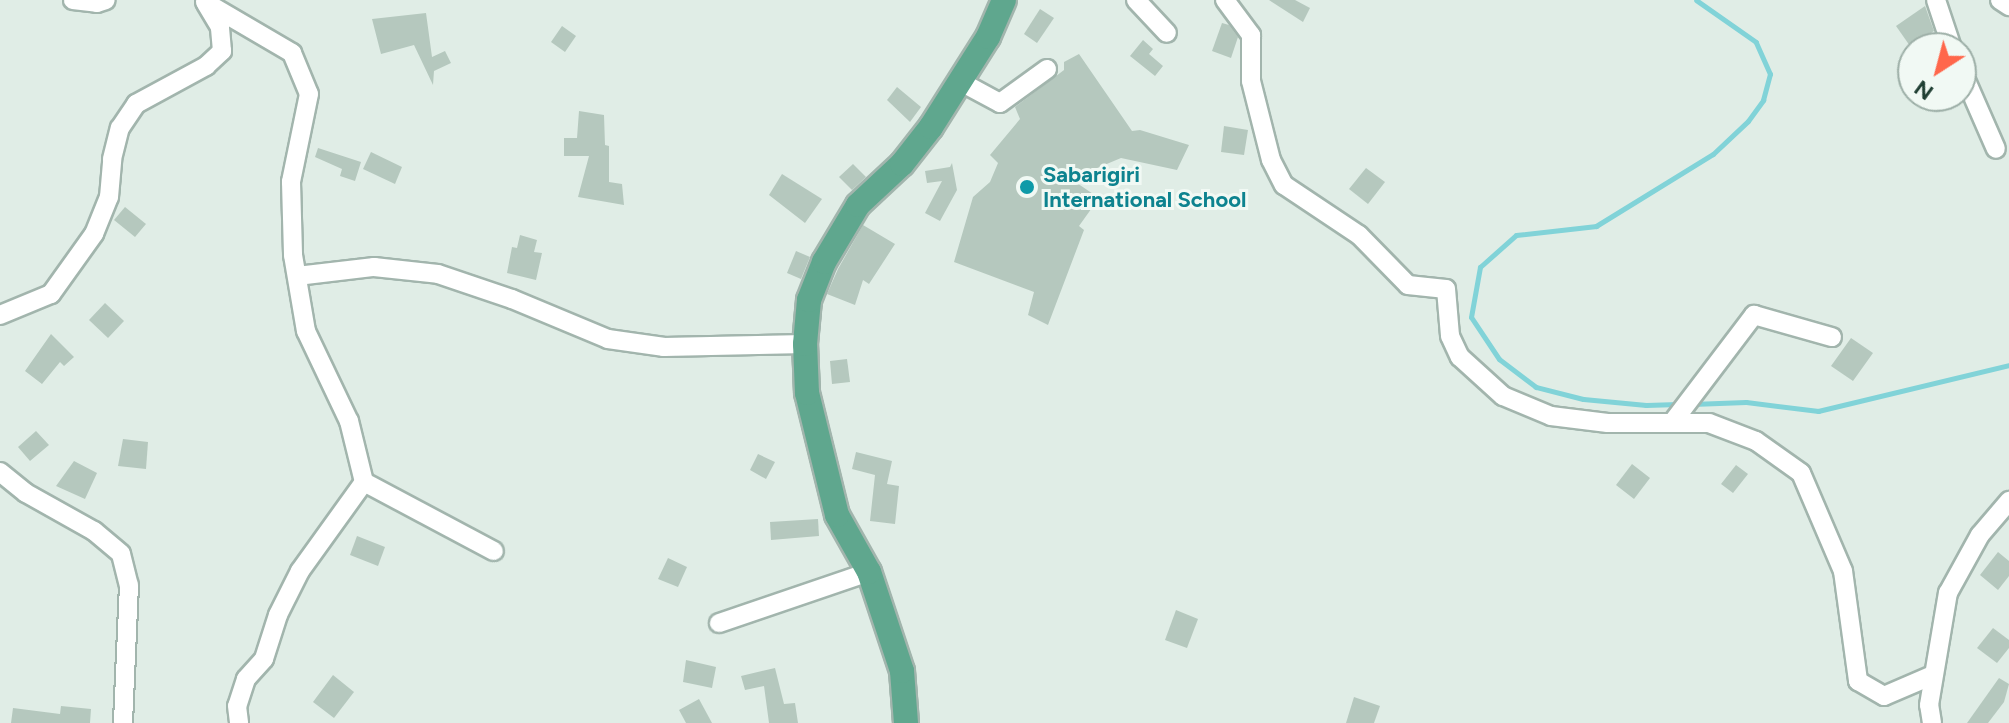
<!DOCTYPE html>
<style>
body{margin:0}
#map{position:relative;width:2009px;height:723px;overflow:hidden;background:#e0ede6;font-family:Figtree,sans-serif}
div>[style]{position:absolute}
.stream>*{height:5px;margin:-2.5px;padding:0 2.5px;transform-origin:2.5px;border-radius:2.5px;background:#81d3d8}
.building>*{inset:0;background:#b5c8be}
.roads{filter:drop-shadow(2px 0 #a2b5ad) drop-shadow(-2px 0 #a2b5ad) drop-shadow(0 2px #a2b5ad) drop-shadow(0 -2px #a2b5ad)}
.minor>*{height:18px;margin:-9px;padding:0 9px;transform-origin:9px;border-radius:9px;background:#fff}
.major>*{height:24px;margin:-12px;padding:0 12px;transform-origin:12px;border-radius:12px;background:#5fa78e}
.dots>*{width:22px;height:22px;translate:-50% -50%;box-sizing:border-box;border:4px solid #f1f9f4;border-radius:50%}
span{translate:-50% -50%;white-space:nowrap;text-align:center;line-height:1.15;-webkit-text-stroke:6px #f1f9f4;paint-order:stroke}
.culture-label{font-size:22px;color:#0d838f;font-weight:700}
.left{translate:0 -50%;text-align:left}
.north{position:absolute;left:1897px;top:32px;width:80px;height:80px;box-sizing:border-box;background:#f1f9f4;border:2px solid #9dafa7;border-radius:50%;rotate:216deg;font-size:22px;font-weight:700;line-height:32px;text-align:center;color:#1f3f33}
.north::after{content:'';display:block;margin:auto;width:28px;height:36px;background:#ff674b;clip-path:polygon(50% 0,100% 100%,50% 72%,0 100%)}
</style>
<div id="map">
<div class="stream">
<div style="left:1678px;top:404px;width:32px;rotate:178deg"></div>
<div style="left:1646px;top:405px;width:63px;rotate:-174.6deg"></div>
<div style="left:1583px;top:399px;width:49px;rotate:-165.7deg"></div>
<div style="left:1536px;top:387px;width:46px;rotate:-142.9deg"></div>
<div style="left:1499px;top:359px;width:50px;rotate:-123.7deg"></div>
<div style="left:1471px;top:317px;width:51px;rotate:-79.8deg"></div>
<div style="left:1480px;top:267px;width:48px;rotate:-41.6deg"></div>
<div style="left:1516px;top:235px;width:81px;rotate:-6.4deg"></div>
<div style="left:1596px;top:226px;width:137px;rotate:-31.6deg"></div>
<div style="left:1713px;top:154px;width:48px;rotate:-43.3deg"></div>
<div style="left:1748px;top:121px;width:26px;rotate:-54deg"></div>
<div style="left:1763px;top:100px;width:27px;rotate:-75deg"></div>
<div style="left:1770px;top:74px;width:35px;rotate:-114deg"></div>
<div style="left:1756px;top:42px;width:73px;rotate:-145deg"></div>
<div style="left:1692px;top:404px;width:54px;rotate:-2.1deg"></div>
<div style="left:1746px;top:402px;width:73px;rotate:7.1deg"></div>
<div style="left:1818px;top:411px;width:196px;rotate:-13.5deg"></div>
</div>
<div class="building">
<div style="clip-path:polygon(1269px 0,1295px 0,1310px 8px,1303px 22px)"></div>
<div style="clip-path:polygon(1925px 6px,1934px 31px,1910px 46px,1896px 26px)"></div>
<div style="clip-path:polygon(1040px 9px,1054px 18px,1037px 43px,1024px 34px)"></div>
<div style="clip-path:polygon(426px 13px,432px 57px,445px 51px,451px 63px,434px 71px,433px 85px,414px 45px,381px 54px,372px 19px)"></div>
<div style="clip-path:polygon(1222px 23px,1229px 25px,1238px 37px,1231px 58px,1212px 51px)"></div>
<div style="clip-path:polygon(562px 26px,576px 36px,565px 52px,551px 42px)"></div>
<div style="clip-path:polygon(1143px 40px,1153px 49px,1149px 54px,1163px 66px,1155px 76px,1130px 56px)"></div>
<div style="clip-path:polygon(1079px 54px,1132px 131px,1140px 130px,1189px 145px,1177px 170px,1121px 158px,1071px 179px,1099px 198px,1079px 226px,1084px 230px,1048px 325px,1028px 315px,1034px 292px,954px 262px,973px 197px,990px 182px,998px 163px,990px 155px,1020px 119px,1015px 107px,1064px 70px,1064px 62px)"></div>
<div style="clip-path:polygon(897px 87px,921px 107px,910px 122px,887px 100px)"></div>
<div style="clip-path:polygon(579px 111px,604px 115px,605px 145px,609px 146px,609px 182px,622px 184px,624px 205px,578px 197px,589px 156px,564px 156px,564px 138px,577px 138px)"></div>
<div style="clip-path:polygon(1224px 126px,1248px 130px,1244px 155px,1221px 152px)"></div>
<div style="clip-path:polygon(318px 148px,361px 162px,355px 181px,340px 176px,342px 169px,315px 157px)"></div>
<div style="clip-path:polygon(371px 152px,402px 167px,395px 184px,363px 169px)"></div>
<div style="clip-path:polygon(952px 163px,957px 190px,940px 221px,925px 213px,942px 181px,927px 183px,925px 171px,950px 167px)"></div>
<div style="clip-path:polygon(853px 164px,866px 177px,852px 190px,839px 177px)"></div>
<div style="clip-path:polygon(1366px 168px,1385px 182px,1368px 204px,1349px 189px)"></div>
<div style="clip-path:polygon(782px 174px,822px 199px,805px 223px,769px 195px)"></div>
<div style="clip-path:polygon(125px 207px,146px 224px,135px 237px,114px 220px)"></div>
<div style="clip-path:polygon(863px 225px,895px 244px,869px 284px,863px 280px,855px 305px,827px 294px,838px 269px)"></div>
<div style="clip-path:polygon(520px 235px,537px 240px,534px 252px,542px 253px,536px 280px,507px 273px,512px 247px,517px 248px)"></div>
<div style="clip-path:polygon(796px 251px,810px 257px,801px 279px,787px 273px)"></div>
<div style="clip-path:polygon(105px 303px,124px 321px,108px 338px,89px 320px)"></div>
<div style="clip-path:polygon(51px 334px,74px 357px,64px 366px,60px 362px,42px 384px,25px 371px)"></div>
<div style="clip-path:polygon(1851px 338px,1873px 353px,1853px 381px,1831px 366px)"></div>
<div style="clip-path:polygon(847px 359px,850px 382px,832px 384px,830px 361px)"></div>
<div style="clip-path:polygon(36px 431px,49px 445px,30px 461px,18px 447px)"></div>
<div style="clip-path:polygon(123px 439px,148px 442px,146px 469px,118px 466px)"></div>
<div style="clip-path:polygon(856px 452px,892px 461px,887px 484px,899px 486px,895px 524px,870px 521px,875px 475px,852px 469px)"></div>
<div style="clip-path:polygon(758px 454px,775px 462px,766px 479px,750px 470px)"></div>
<div style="clip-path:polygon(74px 461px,97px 473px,85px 499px,56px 486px)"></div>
<div style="clip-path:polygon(1632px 464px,1650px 478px,1634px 499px,1616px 485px)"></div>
<div style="clip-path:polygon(1736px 465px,1748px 474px,1733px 493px,1721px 484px)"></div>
<div style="clip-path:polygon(818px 519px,819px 536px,771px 540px,770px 522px)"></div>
<div style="clip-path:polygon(357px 536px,385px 547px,378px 566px,350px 555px)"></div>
<div style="clip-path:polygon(1998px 552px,2009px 561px,2009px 576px,1998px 590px,1980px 575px)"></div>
<div style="clip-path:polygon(668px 558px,687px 567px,678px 587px,658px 579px)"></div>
<div style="clip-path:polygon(1176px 610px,1198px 619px,1187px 648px,1165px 640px)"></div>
<div style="clip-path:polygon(1993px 628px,2009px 640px,2009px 648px,1997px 663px,1977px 648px)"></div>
<div style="clip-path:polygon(686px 660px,716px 667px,712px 688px,683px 682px)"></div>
<div style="clip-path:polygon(775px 668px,784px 704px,795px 703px,798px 723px,769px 723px,764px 686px,745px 690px,741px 676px)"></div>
<div style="clip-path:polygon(333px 675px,354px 692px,334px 718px,313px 702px)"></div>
<div style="clip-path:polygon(1999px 678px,2009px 684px,2004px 702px,1988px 723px,1967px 723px)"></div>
<div style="clip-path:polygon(1354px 697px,1380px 706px,1374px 723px,1346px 723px)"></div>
<div style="clip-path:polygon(699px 699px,712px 723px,686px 723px,679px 710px)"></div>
<div style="clip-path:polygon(61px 706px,91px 709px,90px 723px,11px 723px,13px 708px,60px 714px)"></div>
</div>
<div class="roads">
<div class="minor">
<div style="left:73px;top:0;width:24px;rotate:7deg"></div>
<div style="left:97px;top:3px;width:9px;rotate:-18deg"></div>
<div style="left:1136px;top:0;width:45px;rotate:46.8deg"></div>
<div style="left:1225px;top:0;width:44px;rotate:53.4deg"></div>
<div style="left:1251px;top:35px;width:46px;rotate:90deg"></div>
<div style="left:1251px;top:81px;width:81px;rotate:75.8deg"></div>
<div style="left:1271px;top:160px;width:28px;rotate:63deg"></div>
<div style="left:1284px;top:185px;width:90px;rotate:33.7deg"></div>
<div style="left:1359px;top:235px;width:70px;rotate:45.6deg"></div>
<div style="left:1408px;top:285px;width:38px;rotate:6deg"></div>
<div style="left:1446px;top:289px;width:47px;rotate:85.1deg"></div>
<div style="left:1450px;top:336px;width:23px;rotate:65deg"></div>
<div style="left:1460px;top:357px;width:58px;rotate:42.2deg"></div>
<div style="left:1503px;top:396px;width:52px;rotate:22.6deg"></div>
<div style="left:1551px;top:416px;width:57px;rotate:7deg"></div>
<div style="left:1608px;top:423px;width:101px"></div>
<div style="left:1709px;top:423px;width:50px;rotate:21deg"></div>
<div style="left:1756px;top:441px;width:55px;rotate:35.4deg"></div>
<div style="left:1801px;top:473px;width:107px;rotate:66.8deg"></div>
<div style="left:1843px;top:571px;width:111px;rotate:82.2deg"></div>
<div style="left:1858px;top:681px;width:30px;rotate:30deg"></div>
<div style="left:1884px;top:696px;width:53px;rotate:-23.2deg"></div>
<div style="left:1936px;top:0;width:51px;rotate:71.6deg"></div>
<div style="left:2000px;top:0;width:11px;rotate:34deg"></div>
<div style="left:205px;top:2px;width:101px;rotate:30.4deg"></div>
<div style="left:292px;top:53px;width:44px;rotate:67.5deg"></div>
<div style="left:309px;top:94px;width:90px;rotate:101.6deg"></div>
<div style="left:291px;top:182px;width:73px;rotate:88.4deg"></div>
<div style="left:293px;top:255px;width:77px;rotate:80.3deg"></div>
<div style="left:306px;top:331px;width:100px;rotate:64.5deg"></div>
<div style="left:349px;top:421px;width:63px;rotate:76.2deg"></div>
<div style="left:364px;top:482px;width:110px;rotate:125.7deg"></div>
<div style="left:300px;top:571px;width:49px;rotate:116.6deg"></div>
<div style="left:278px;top:615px;width:46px;rotate:107.7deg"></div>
<div style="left:264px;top:659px;width:27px;rotate:132deg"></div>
<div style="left:246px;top:679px;width:28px;rotate:108deg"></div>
<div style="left:237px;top:706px;width:17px;rotate:83deg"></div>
<div style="left:1961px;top:69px;width:87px;rotate:66.4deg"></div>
<div style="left:961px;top:82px;width:44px;rotate:28.3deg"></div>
<div style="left:1000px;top:103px;width:58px;rotate:-35.9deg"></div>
<div style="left:297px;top:276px;width:78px;rotate:-6.7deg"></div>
<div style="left:374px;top:267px;width:64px;rotate:6.2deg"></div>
<div style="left:438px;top:274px;width:78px;rotate:18.7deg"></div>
<div style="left:512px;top:299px;width:104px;rotate:22.6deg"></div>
<div style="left:608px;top:339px;width:57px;rotate:8.1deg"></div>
<div style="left:664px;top:347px;width:141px;rotate:-1.2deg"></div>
<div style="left:0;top:315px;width:55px;rotate:-22.4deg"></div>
<div style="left:51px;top:294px;width:74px;rotate:-54.4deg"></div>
<div style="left:94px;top:234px;width:40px;rotate:-68deg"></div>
<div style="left:109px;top:197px;width:38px;rotate:-85deg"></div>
<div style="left:112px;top:159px;width:32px;rotate:-76deg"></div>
<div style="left:120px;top:128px;width:29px;rotate:-56deg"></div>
<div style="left:136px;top:104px;width:80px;rotate:-28.5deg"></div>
<div style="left:206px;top:66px;width:22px;rotate:-43deg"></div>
<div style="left:222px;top:51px;width:24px;rotate:-95deg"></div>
<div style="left:220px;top:27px;width:27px;rotate:-121deg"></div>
<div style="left:1672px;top:423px;width:136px;rotate:-52.8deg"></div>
<div style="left:1754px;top:315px;width:81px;rotate:15.8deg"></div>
<div style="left:0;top:472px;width:33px;rotate:39deg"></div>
<div style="left:26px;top:493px;width:78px;rotate:29.2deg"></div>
<div style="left:94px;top:531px;width:35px;rotate:40deg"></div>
<div style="left:121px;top:554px;width:32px;rotate:76deg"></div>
<div style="left:129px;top:585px;width:138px;rotate:92.5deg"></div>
<div style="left:364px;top:482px;width:147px;rotate:28deg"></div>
<div style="left:719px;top:623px;width:158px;rotate:-18.8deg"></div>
<div style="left:1932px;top:723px;width:18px;rotate:-99deg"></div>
<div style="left:1929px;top:705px;width:114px;rotate:-80.4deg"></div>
<div style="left:1948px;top:593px;width:66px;rotate:-61.1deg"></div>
<div style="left:1980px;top:535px;width:45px;rotate:-49.5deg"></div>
</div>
<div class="major">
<div style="left:906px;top:723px;width:52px;rotate:-94.4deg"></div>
<div style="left:902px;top:671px;width:104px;rotate:-108.4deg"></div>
<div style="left:869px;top:572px;width:65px;rotate:-119.3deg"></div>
<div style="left:837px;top:515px;width:126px;rotate:-103.8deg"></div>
<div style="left:807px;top:393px;width:49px;rotate:-92.3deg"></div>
<div style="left:805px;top:344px;width:44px;rotate:-84.8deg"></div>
<div style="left:809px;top:300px;width:41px;rotate:-68.5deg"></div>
<div style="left:824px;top:262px;width:66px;rotate:-59.2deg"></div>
<div style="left:858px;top:205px;width:60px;rotate:-43deg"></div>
<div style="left:902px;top:164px;width:47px;rotate:-51.9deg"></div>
<div style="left:931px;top:127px;width:107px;rotate:-57.7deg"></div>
<div style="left:988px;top:37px;width:40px;rotate:-66.6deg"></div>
</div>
</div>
<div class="dots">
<div style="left:1027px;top:187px;background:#0f9aa8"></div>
</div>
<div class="culture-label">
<span class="left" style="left:1043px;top:187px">Sabarigiri<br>International School</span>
</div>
<div class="north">N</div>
</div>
